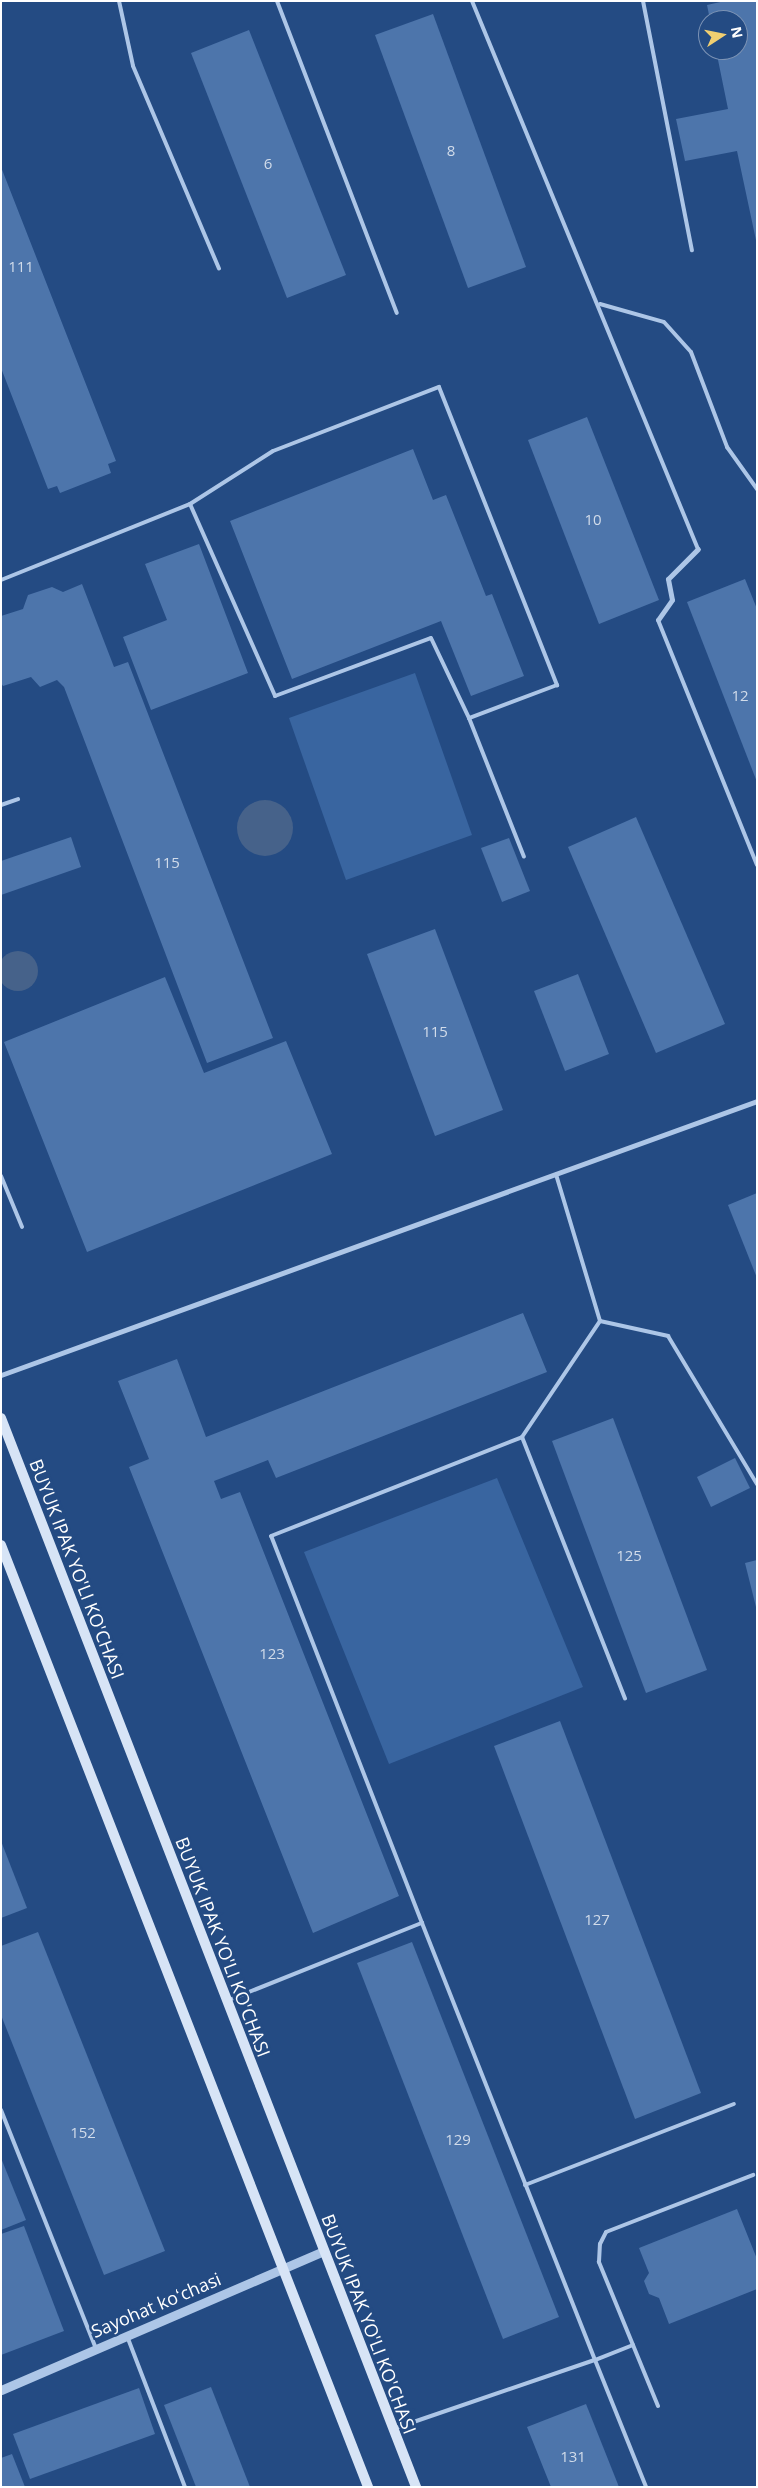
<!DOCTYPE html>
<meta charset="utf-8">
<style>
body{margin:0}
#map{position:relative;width:758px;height:2488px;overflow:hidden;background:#244b83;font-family:"Open Sans",sans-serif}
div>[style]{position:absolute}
.green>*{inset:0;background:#3965a0}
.water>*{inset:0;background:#46628a}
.round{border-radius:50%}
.building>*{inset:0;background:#4d75ab}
.service>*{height:4px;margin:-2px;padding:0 2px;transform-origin:2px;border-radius:2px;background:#adc6e7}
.pedestrian>*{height:4.5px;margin:-2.25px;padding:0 2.25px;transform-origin:2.25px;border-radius:2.25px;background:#adc6e7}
.minor>*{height:5px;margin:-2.5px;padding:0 2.5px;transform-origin:2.5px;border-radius:2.5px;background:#adc6e7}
.tertiary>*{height:9px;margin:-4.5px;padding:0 4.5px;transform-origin:4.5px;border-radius:4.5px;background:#adc6e7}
.secondary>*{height:10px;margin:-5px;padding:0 5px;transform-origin:5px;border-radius:5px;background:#d7e4f6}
span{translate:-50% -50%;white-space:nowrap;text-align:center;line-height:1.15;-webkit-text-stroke:5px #244b83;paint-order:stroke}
.number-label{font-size:15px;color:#d2dcea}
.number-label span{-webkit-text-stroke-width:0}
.street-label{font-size:18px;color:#fff}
.frame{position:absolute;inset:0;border:2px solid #fff;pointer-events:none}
.north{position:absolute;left:698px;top:10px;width:50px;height:50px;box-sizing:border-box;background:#244b83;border:1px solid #7c93b5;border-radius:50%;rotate:79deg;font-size:14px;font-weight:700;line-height:20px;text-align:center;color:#fff}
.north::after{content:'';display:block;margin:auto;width:18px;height:22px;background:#f1cf71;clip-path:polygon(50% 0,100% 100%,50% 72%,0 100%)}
</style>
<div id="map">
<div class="green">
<div style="clip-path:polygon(415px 673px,472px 835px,346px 880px,289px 718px)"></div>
<div style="clip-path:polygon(497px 1478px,583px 1687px,389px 1764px,304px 1552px)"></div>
</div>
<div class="water">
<div class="round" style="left:237px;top:800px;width:56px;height:56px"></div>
<div class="round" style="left:-2px;top:951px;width:40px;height:40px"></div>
</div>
<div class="building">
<div style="clip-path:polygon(725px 1px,757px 1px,757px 245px,737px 151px,685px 161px,676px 119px,728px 109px,716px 50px,738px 50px,738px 20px,710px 20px,707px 5px)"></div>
<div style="clip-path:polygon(433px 14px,526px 267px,468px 288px,375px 35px)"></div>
<div style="clip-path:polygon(249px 30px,346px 275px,287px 298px,191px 53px)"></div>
<div style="clip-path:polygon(1px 167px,116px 461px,108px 464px,111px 473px,60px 493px,57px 486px,48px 489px,1px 368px)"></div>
<div style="clip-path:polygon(587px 417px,659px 600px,599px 624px,528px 440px)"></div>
<div style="clip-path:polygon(413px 449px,433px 500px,446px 495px,486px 596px,492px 594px,524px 676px,471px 696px,441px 621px,292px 679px,230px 521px)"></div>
<div style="clip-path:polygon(199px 544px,248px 673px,151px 710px,123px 637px,167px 620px,145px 564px)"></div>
<div style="clip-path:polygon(745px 579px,757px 609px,757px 782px,687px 602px)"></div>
<div style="clip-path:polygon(82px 584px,114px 667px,128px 662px,273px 1038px,207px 1063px,64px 687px,57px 680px,40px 687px,31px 677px,3px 686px,1px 683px,1px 616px,23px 609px,28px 595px,52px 587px,63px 592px)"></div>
<div style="clip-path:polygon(636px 817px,725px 1024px,656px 1053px,568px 847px)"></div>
<div style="clip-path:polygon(71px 837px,81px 867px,1px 895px,1px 861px)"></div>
<div style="clip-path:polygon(509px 838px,530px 891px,502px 902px,481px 848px)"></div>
<div style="clip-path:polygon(435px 929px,503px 1110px,435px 1136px,367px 954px)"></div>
<div style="clip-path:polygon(578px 974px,609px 1054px,565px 1071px,534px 991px)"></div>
<div style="clip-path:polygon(165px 977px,204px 1073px,286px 1041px,332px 1154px,87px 1252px,4px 1042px)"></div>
<div style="clip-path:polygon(757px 1193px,757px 1278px,728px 1205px)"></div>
<div style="clip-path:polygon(523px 1313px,547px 1372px,276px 1478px,268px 1460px,214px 1481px,221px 1499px,240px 1492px,399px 1896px,313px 1933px,129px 1467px,149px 1459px,118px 1381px,177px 1359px,206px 1437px)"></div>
<div style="clip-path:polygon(613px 1418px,707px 1670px,646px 1693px,552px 1441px)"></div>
<div style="clip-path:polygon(735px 1458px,750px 1488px,711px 1507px,697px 1477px)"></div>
<div style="clip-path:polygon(757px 1560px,757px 1607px,756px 1607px,745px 1563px)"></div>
<div style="clip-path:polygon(560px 1721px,701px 2093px,635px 2119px,494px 1746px)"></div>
<div style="clip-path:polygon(1px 1841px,27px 1908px,1px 1918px)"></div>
<div style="clip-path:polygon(38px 1932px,165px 2251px,104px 2275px,1px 2015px,1px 1946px)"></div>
<div style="clip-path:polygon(412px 1942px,559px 2317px,503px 2339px,357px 1963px)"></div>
<div style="clip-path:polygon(1px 2158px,26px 2220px,1px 2230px)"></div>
<div style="clip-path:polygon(737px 2209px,757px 2259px,757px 2289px,669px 2324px,659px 2298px,649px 2294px,644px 2281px,649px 2273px,639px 2248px)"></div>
<div style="clip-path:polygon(24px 2226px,64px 2331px,1px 2355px,1px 2234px)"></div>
<div style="clip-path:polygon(211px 2387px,250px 2487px,196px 2487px,164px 2405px)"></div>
<div style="clip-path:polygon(139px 2388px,155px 2434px,30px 2479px,13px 2434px)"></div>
<div style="clip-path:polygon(586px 2404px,619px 2487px,551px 2487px,527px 2427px)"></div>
<div style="clip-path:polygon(12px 2454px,25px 2487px,1px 2487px,1px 2458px)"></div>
</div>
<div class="service">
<div style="left:119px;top:1px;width:66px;rotate:77.8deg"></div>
<div style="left:133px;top:66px;width:220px;rotate:67deg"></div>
<div style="left:277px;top:1px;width:334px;rotate:69deg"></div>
<div style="left:472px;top:1px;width:593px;rotate:67.59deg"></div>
<div style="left:643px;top:1px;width:254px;rotate:78.9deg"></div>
<div style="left:600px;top:304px;width:66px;rotate:15.7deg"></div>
<div style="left:664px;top:322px;width:40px;rotate:48deg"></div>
<div style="left:691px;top:352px;width:102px;rotate:69.2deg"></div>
<div style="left:727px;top:447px;width:52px;rotate:54.5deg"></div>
<div style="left:190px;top:504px;width:98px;rotate:-32.6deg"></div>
<div style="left:273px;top:451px;width:178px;rotate:-21.1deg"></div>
<div style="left:439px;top:387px;width:321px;rotate:68.4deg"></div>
<div style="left:557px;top:685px;width:94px;rotate:159.4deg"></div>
<div style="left:1px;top:580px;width:204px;rotate:-21.9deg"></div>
<div style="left:190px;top:504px;width:210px;rotate:66.1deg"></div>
<div style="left:275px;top:696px;width:166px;rotate:-20.4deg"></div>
<div style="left:431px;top:638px;width:89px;rotate:64.6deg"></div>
<div style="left:469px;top:718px;width:149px;rotate:68.4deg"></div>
<div style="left:658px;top:620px;width:264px;rotate:68deg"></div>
<div style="left:1px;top:805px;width:18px;rotate:-19deg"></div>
<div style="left:1px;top:1176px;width:55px;rotate:67.6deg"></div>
<div style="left:600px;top:1321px;width:70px;rotate:12.4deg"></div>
<div style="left:668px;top:1336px;width:173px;rotate:59deg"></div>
<div style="left:522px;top:1437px;width:281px;rotate:68.5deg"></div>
<div style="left:229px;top:2000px;width:208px;rotate:-21.8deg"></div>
<div style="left:422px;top:1923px;width:415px;rotate:-111.3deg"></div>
<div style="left:271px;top:1536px;width:270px;rotate:-21.5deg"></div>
<div style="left:522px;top:1437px;width:140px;rotate:-56.1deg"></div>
<div style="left:600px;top:1321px;width:153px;rotate:-106.7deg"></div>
<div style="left:1px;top:2110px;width:257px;rotate:68.3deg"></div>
<div style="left:525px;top:2185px;width:224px;rotate:-21.2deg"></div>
<div style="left:127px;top:2336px;width:162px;rotate:69deg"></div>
<div style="left:633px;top:2345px;width:41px;rotate:158.5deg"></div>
<div style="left:595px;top:2360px;width:137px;rotate:68.1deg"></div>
<div style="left:658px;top:2406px;width:156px;rotate:-112.3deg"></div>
<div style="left:599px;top:2262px;width:18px;rotate:-87deg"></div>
<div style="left:600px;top:2244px;width:13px;rotate:-63deg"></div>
<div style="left:606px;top:2232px;width:158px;rotate:-21.2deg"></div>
<div style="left:393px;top:2429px;width:213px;rotate:-18.9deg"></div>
<div style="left:595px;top:2360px;width:470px;rotate:-111.6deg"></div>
</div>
<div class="pedestrian">
<div style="left:658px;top:620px;width:24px;rotate:-55deg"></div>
<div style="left:672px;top:600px;width:21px;rotate:-101deg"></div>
<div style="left:668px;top:579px;width:42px;rotate:-45deg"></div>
</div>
<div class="minor">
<div style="left:1px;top:1375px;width:804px;rotate:-19.92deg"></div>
</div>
<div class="tertiary">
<div style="left:1px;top:2390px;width:351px;rotate:-23.3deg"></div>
</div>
<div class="secondary">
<div style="left:1px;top:1418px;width:1147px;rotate:68.78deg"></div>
<div style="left:1px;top:1545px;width:1011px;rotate:68.71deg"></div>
</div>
<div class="number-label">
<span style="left:451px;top:151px">8</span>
<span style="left:268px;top:164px">6</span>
<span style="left:21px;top:267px">111</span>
<span style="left:593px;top:520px">10</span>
<span style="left:740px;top:696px">12</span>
<span style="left:167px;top:863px">115</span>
<span style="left:435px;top:1032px">115</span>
<span style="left:629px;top:1556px">125</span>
<span style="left:272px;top:1654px">123</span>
<span style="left:597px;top:1920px">127</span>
<span style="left:83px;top:2133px">152</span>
<span style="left:458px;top:2140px">129</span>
<span style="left:573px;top:2457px">131</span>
</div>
<div class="street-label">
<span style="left:77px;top:1569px;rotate:69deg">BUYUK IPAK YO'LI KO'CHASI</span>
<span style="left:223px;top:1947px;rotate:69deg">BUYUK IPAK YO'LI KO'CHASI</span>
<span style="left:156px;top:2305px;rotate:-23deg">Sayohat koʻchasi</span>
<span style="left:369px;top:2324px;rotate:69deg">BUYUK IPAK YO'LI KO'CHASI</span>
</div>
<div class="frame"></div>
<div class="north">N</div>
</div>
